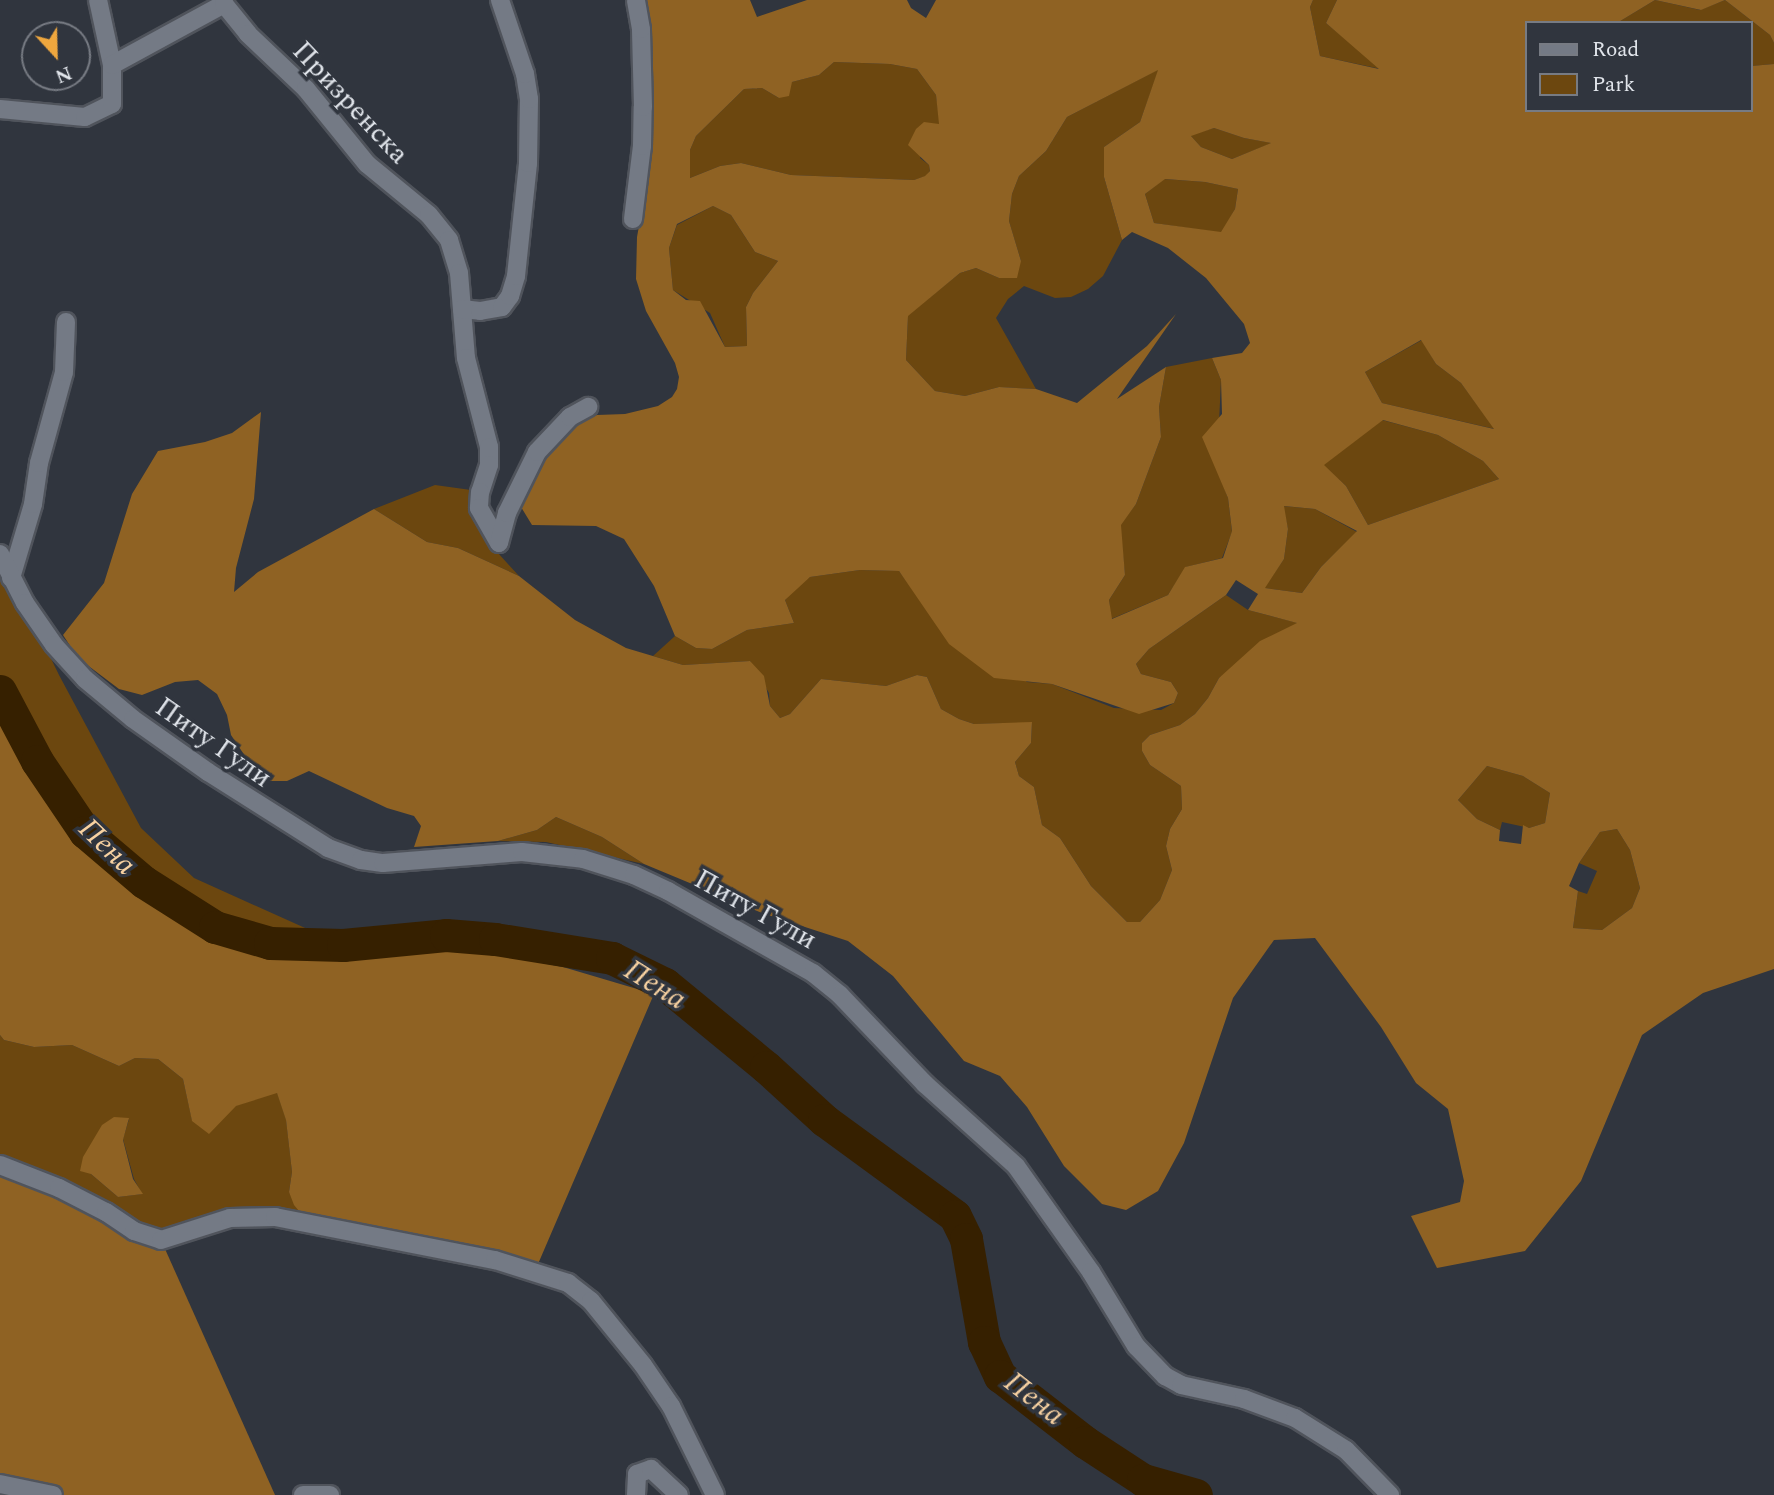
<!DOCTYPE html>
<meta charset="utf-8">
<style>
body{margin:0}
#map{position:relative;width:1774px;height:1495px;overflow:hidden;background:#30353e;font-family:Spectral,serif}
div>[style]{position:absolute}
.green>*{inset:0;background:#6c470f}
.forest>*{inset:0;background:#8f6223}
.river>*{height:33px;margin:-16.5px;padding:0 16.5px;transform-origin:16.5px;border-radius:16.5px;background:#362000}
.roads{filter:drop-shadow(2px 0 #50545c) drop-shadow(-2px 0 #50545c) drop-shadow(0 2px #50545c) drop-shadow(0 -2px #50545c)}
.street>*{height:18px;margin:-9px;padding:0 9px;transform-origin:9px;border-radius:9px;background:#747a85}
.secondary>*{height:18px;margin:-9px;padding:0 9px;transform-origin:9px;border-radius:9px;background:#747a85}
span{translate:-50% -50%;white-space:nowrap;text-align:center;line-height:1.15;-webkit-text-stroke:7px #30353e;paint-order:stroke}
.street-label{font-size:28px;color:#e1e5eb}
.water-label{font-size:30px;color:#f7d1a1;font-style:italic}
.legend{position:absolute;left:1525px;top:21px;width:228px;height:91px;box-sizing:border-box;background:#30353e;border:2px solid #777b83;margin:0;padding:9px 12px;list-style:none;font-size:21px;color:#e1e5eb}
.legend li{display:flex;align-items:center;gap:14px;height:35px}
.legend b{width:35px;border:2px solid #777b83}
.north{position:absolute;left:21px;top:21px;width:70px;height:70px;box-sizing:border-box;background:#30353e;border:2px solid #777b83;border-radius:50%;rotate:158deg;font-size:19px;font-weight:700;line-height:28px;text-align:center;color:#e1e5eb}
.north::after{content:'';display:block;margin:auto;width:24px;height:32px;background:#efa73e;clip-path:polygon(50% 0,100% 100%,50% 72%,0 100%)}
</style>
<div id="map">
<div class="green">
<div style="clip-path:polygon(1313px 0,1337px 0,1326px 23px,1381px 69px,1320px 56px,1310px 7px)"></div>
<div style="clip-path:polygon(1655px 0,1700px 10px,1725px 0,1770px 35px,1774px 43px,1774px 64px,1751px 66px,1751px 23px,1617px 23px)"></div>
<div style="clip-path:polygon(834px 62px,890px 64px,917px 69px,936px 95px,940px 124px,920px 158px,929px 165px,930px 171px,926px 176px,914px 180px,791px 175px,741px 163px,720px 166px,690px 178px,690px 150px,696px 136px,744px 89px,762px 88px,779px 98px,792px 82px,819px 75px)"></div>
<div style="clip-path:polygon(1159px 69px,1140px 122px,1104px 147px,1104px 177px,1122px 240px,1103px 276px,1088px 289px,1071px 297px,1055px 298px,1024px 286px,1008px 299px,996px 318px,1036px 389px,999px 387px,965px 396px,935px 391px,906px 360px,908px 315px,960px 273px,976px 268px,999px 278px,1021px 261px,1009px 221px,1012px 194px,1019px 176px,1046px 151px,1067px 117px)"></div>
<div style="clip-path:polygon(1214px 128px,1244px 138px,1272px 143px,1232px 159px,1201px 147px,1190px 135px)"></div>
<div style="clip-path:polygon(1164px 179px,1205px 182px,1238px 189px,1235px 209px,1222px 233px,1154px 223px,1145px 194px)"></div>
<div style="clip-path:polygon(713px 206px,731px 215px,755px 252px,778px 261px,753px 293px,746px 307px,747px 346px,725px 347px,710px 313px,673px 290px,669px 248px,677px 225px)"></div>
<div style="clip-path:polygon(1422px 340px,1436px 364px,1461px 383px,1495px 429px,1382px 403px,1365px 372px)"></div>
<div style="clip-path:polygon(1212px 358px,1221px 380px,1217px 468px,1228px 498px,1232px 532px,1222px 558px,1186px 567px,1168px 595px,1111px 619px,1109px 600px,1125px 575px,1120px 525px,1136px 504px,1161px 437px,1159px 407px,1166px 367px)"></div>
<div style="clip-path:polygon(1382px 420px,1438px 435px,1483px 461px,1499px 479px,1368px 525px,1346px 486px,1323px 465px)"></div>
<div style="clip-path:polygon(435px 485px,471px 490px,479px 524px,488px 542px,519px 576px,458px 548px,427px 542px,374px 509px)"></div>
<div style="clip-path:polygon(1283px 506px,1315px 509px,1357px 532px,1321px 567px,1302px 593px,1264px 588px,1284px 559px,1288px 529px)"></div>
<div style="clip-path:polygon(0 554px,59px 675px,141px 828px,194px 878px,343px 945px,270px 943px,215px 927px,144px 882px,85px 832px,37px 761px,0 691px)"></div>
<div style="clip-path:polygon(860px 570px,899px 571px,920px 599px,1027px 682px,1052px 684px,1114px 708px,1161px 710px,1174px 703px,1178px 693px,1171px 682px,1141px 674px,1136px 664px,1149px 649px,1226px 595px,1248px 610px,1298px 623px,1219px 678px,1208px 698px,1195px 714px,1180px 725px,1150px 735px,1142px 743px,1142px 751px,1150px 765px,1181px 786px,1182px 809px,1170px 829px,1166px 846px,1172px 870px,1160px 900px,1140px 922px,1127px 922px,1091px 886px,1060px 838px,1042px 825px,1034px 787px,1019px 776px,1015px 762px,1031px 743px,1032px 723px,974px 724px,959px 719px,941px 709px,927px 677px,917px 675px,886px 686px,821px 679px,790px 714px,780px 718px,770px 706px,769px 693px,750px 661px,683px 665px,653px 656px,675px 636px,696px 648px,712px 649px,747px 630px,794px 623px,785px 600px,795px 588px,810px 577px)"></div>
<div style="clip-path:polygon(1487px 766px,1523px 776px,1550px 793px,1545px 823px,1529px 828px,1502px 822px,1500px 830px,1477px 819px,1458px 800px)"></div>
<div style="clip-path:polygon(556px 817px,602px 837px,644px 864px,546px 842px,498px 841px,537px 830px)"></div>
<div style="clip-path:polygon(1617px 829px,1630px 850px,1640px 888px,1632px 908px,1602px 930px,1573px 928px,1578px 891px,1587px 894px,1597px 871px,1579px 863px,1600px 832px)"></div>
<div style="clip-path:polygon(evenodd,0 1035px,4px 1040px,34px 1047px,72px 1045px,119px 1066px,135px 1058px,158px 1059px,183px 1079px,192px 1120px,277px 1092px,286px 1119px,292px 1172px,289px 1192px,309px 1223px,275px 1217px,161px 1240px,0 1165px,0 1035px,129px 1119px,123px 1139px,134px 1179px,142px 1194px,118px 1197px,91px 1174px,129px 1119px)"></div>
</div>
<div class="forest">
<div style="clip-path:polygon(evenodd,645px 0,750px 0,757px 17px,807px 0,907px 0,911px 8px,926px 18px,936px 0,1313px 0,1310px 7px,1320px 56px,1379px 69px,1326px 23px,1337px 0,1725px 0,1701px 10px,1655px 0,1617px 23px,1527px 23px,1527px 110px,1751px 110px,1751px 66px,1774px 64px,1774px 969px,1703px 993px,1642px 1035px,1581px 1181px,1525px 1251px,1437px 1268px,1411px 1216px,1460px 1202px,1464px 1181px,1448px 1109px,1416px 1083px,1381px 1027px,1315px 938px,1274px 940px,1233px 998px,1184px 1143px,1158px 1191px,1126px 1210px,1102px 1204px,1064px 1166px,1027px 1107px,1000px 1076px,964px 1061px,893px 976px,848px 941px,762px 913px,644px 864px,602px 837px,556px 817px,537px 830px,498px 841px,414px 847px,421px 826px,414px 816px,387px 808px,309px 771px,287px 781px,271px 781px,253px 768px,231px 735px,227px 715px,217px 694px,198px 680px,175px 682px,142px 695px,119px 689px,78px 658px,63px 635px,104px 583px,132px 494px,158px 451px,205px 442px,232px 433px,261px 412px,254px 499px,236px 568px,234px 592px,258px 572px,374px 509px,427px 542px,458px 548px,519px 576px,575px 620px,626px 648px,683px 665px,750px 661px,764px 676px,770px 706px,780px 718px,790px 714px,821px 679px,886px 686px,917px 675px,927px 677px,941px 709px,959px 719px,974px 724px,1032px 722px,1031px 743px,1015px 762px,1019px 776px,1034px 787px,1042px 825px,1060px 838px,1091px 886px,1127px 922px,1140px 922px,1160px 900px,1172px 870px,1166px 846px,1170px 829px,1182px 809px,1181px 786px,1150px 765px,1142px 751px,1142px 743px,1150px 735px,1180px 725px,1195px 714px,1208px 698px,1219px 678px,1260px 641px,1297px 623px,1248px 610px,1258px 594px,1236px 580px,1226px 595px,1149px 649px,1136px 664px,1141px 674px,1171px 682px,1178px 693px,1174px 703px,1139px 714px,1052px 684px,994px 678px,949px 644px,899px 571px,860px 570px,810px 577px,785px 600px,794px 623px,747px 630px,712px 649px,696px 648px,675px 636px,654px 586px,624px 539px,596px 526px,532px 525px,521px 507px,546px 454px,580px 422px,597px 415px,625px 414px,658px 406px,672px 397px,677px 389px,679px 377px,675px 363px,646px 311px,636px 279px,637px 237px,648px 176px,651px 121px,650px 46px,645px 0,834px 62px,890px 64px,917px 69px,936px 95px,939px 124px,924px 122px,916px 129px,908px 145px,929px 165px,930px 171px,925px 176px,914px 180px,791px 175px,741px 163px,720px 166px,690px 178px,690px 150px,696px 136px,744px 89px,762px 88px,779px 98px,789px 96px,792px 82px,819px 75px,834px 62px,645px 0,1158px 70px,1140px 122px,1104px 147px,1104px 177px,1122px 240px,1132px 232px,1168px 248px,1206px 278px,1244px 324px,1250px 343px,1242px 353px,1212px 358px,1221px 380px,1222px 414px,1202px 437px,1228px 498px,1232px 531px,1223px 558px,1185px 567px,1168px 595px,1112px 619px,1109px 600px,1125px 575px,1121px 525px,1136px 504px,1161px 437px,1159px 407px,1166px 367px,1117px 399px,1176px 314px,1147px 346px,1077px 403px,1036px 389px,999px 387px,965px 396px,935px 391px,906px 360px,908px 316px,960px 273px,976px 268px,999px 278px,1017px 278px,1021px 261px,1009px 221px,1012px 194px,1019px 176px,1046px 151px,1067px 117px,1158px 70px,645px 0,1214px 128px,1244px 138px,1271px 143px,1232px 159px,1201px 147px,1191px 136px,1214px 128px,645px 0,1165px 179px,1205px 182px,1238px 189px,1235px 209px,1221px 232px,1154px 223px,1145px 194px,1165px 179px,645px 0,713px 206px,731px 215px,755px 252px,778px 261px,753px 293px,746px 307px,747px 346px,725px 347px,700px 301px,686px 300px,673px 290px,669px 248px,677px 224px,713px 206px,645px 0,1421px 340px,1436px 364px,1461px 383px,1494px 429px,1382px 403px,1365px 372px,1421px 340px,645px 0,1383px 420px,1438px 435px,1483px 461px,1499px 479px,1368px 525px,1346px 486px,1324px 465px,1383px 420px,645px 0,1284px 506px,1315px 509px,1357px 531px,1321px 567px,1302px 593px,1265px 588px,1284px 559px,1288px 529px,1284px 506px,645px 0,1487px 766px,1523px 776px,1550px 793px,1545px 823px,1529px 828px,1523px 825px,1521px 844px,1499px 841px,1500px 830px,1477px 819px,1458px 800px,1487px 766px,645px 0,1617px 829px,1630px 850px,1640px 888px,1632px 908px,1602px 930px,1573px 928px,1578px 891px,1569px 886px,1579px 863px,1600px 832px,1617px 829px)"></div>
<div style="clip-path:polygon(1725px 0,1774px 0,1774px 43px,1770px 35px)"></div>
<div style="clip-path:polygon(0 707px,57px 813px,158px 909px,210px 934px,259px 952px,304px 957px,457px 947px,563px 967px,654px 994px,535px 1271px,309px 1223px,294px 1205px,289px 1192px,292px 1172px,286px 1120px,277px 1093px,236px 1106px,209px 1134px,192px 1121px,183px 1079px,158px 1059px,135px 1058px,119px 1066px,72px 1045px,34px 1047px,4px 1040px,0 1035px)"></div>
<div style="clip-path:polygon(114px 1117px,129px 1118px,123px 1140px,133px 1179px,143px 1194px,118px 1197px,91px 1174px,80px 1171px,83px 1157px,102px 1125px)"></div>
<div style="clip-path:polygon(0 1165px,161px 1240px,275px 1495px,0 1495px)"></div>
</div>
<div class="river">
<div style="left:0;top:691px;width:79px;rotate:62.1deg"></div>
<div style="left:37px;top:761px;width:86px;rotate:55.9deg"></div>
<div style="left:85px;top:832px;width:77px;rotate:40.3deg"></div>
<div style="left:144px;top:882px;width:84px;rotate:32.4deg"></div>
<div style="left:215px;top:927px;width:57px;rotate:16.2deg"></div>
<div style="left:270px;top:943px;width:73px;rotate:1.6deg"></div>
<div style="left:343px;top:945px;width:103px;rotate:-5.5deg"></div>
<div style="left:446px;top:935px;width:49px;rotate:4.7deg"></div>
<div style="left:495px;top:939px;width:119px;rotate:9.2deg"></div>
<div style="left:612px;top:958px;width:59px;rotate:26.1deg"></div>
<div style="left:665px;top:984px;width:131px;rotate:39.4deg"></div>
<div style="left:766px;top:1067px;width:79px;rotate:42.4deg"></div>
<div style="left:824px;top:1120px;width:162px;rotate:36.2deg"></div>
<div style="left:955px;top:1216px;width:25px;rotate:64deg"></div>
<div style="left:966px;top:1239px;width:105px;rotate:80.1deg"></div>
<div style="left:984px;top:1342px;width:38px;rotate:65deg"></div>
<div style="left:1000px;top:1376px;width:108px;rotate:37.8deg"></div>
<div style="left:1085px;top:1442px;width:69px;rotate:33.2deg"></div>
<div style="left:1143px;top:1480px;width:55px;rotate:15.8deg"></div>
</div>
<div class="roads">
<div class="street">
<div style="left:98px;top:0;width:66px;rotate:77.8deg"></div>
<div style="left:0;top:109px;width:85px;rotate:5.4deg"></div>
<div style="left:85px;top:117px;width:30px;rotate:-26deg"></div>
<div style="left:112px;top:104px;width:39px;rotate:-90deg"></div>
<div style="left:112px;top:65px;width:128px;rotate:-28.6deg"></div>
<div style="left:224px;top:4px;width:38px;rotate:51deg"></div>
<div style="left:248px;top:34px;width:80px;rotate:43.5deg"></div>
<div style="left:306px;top:89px;width:97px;rotate:50.9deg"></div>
<div style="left:367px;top:164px;width:80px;rotate:39.4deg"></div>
<div style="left:429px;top:215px;width:32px;rotate:51deg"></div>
<div style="left:449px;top:240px;width:34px;rotate:73deg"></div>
<div style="left:459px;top:273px;width:85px;rotate:85.3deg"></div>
<div style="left:466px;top:358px;width:92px;rotate:75.5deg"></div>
<div style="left:489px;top:447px;width:18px;rotate:90deg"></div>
<div style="left:489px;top:465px;width:28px;rotate:108deg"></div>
<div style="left:480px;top:492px;width:16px;rotate:94deg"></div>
<div style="left:479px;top:508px;width:40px;rotate:60.3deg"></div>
<div style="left:633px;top:219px;width:74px;rotate:-83deg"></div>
<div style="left:642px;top:146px;width:39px;rotate:-89deg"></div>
<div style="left:643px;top:107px;width:78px;rotate:-91.5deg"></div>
<div style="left:641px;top:29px;width:29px;rotate:-100deg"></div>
<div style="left:462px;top:309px;width:18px;rotate:6deg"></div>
<div style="left:480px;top:311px;width:22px;rotate:-10deg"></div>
<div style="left:502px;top:307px;width:14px;rotate:-54deg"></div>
<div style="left:510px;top:296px;width:21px;rotate:-73deg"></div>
<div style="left:516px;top:276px;width:114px;rotate:-83.9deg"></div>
<div style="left:528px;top:163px;width:64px;rotate:-89.1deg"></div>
<div style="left:529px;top:99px;width:25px;rotate:-99deg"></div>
<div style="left:525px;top:74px;width:78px;rotate:-108.7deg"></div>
<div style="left:499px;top:543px;width:31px;rotate:-75deg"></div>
<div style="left:507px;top:513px;width:68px;rotate:-63.8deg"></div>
<div style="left:537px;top:452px;width:48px;rotate:-46.7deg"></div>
<div style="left:570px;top:417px;width:21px;rotate:-29deg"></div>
<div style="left:11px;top:578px;width:77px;rotate:-73.4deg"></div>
<div style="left:33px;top:504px;width:41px;rotate:-81.7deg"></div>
<div style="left:39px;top:463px;width:94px;rotate:-74.6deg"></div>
<div style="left:64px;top:372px;width:50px;rotate:-87.7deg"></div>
<div style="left:0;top:1484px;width:54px;rotate:11.7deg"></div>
<div style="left:303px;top:1495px;width:27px"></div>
</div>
<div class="secondary">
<div style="left:0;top:554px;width:55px;rotate:63deg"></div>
<div style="left:25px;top:603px;width:51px;rotate:55.4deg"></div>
<div style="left:54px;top:645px;width:46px;rotate:47.6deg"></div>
<div style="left:85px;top:679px;width:62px;rotate:39.8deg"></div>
<div style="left:133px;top:719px;width:92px;rotate:35.2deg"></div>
<div style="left:208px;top:772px;width:142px;rotate:32.3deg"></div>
<div style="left:328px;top:848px;width:35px;rotate:20deg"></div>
<div style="left:361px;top:860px;width:22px;rotate:8deg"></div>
<div style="left:383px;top:863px;width:139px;rotate:-4.5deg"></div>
<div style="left:522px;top:852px;width:61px;rotate:6.5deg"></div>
<div style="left:583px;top:859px;width:53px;rotate:17.4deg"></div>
<div style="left:634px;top:875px;width:38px;rotate:25deg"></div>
<div style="left:668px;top:891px;width:167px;rotate:29.5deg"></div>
<div style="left:813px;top:973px;width:35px;rotate:39deg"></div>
<div style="left:840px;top:995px;width:123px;rotate:46.3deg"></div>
<div style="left:925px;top:1084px;width:122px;rotate:42deg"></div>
<div style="left:1016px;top:1166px;width:130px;rotate:54.7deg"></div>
<div style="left:1091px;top:1272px;width:87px;rotate:58.7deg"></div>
<div style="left:1136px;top:1346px;width:42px;rotate:46deg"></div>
<div style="left:1165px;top:1376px;width:18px;rotate:29deg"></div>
<div style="left:1181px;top:1385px;width:65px;rotate:12.5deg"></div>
<div style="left:1244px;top:1399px;width:54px;rotate:20.4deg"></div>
<div style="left:1295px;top:1418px;width:60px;rotate:32.1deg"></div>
<div style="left:1346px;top:1450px;width:63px;rotate:45.6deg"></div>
<div style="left:0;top:1165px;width:63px;rotate:21.3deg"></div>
<div style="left:59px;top:1188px;width:53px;rotate:27.1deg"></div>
<div style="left:106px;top:1212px;width:34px;rotate:34deg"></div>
<div style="left:134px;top:1231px;width:28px;rotate:18deg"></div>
<div style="left:161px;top:1240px;width:72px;rotate:-17.7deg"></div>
<div style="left:230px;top:1218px;width:45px;rotate:-1.3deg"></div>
<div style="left:275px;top:1217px;width:224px;rotate:11.1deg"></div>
<div style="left:495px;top:1260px;width:77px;rotate:17.5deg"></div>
<div style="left:568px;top:1283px;width:29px;rotate:38deg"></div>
<div style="left:591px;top:1301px;width:82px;rotate:50.9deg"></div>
<div style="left:643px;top:1365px;width:50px;rotate:55.7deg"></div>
<div style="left:671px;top:1406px;width:99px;rotate:63.7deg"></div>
<div style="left:636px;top:1495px;width:21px;rotate:-87deg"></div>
<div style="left:637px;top:1474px;width:15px;rotate:-20deg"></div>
<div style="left:651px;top:1469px;width:38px;rotate:43deg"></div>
</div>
</div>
<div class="street-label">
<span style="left:350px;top:103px;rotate:47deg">Призренска</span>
<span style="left:213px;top:743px;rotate:35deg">Питу Гули</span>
<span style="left:755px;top:910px;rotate:29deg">Питу Гули</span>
</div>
<div class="water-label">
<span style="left:107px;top:847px;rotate:44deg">Пена</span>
<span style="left:655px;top:985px;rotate:32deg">Пена</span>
<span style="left:1034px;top:1399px;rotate:38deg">Пена</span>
</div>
<ul class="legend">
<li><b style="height:9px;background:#747a85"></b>Road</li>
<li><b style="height:19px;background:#6c470f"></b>Park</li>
</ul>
<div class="north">N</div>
</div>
